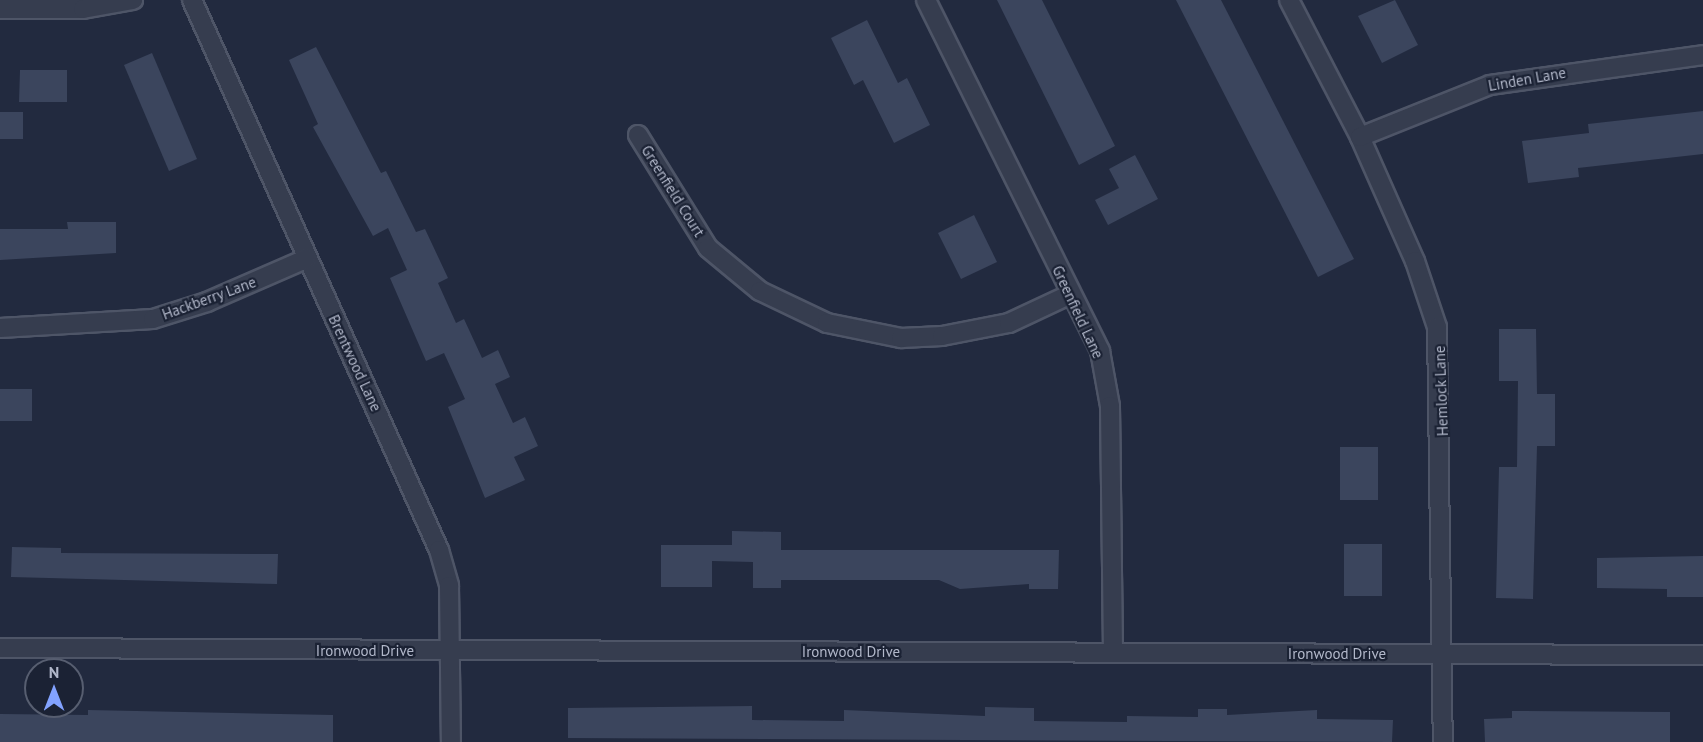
<!DOCTYPE html>
<style>
body{margin:0}
#map{position:relative;width:1703px;height:742px;overflow:hidden;background:#222a3f;font-family:"PT Sans",sans-serif}
div>[style]{position:absolute}
.building>*{inset:0;background:#3b455d}
.roads{filter:drop-shadow(2px 0 #4e5567) drop-shadow(-2px 0 #4e5567) drop-shadow(0 2px #4e5567) drop-shadow(0 -2px #4e5567)}
.minor>*{height:18px;margin:-9px;padding:0 9px;transform-origin:9px;border-radius:9px;background:#363d4f}
span{translate:-50% -50%;white-space:nowrap;text-align:center;line-height:1.15;-webkit-text-stroke:4.5px #1b2234;paint-order:stroke}
.street-label{font-size:15px;color:#b2b8ca}
.north{position:absolute;left:24px;top:658px;width:60px;height:60px;box-sizing:border-box;background:#1b2234;border:2px solid #575e70;border-radius:50%;rotate:0deg;font-size:16px;font-weight:700;line-height:24px;text-align:center;color:#b2b8ca}
.north::after{content:'';display:block;margin:auto;width:21px;height:27px;background:#82a2ff;clip-path:polygon(50% 0,100% 100%,50% 72%,0 100%)}
</style>
<div id="map">
<div class="building">
<div style="clip-path:polygon(997px 0,1042px 0,1115px 146px,1079px 165px)"></div>
<div style="clip-path:polygon(1176px 0,1221px 0,1354px 259px,1318px 277px)"></div>
<div style="clip-path:polygon(1395px 0,1418px 45px,1382px 63px,1358px 16px)"></div>
<div style="clip-path:polygon(867px 20px,898px 83px,907px 78px,930px 125px,894px 143px,863px 80px,854px 85px,831px 38px)"></div>
<div style="clip-path:polygon(316px 47px,381px 173px,386px 171px,416px 232px,425px 229px,448px 278px,438px 283px,456px 323px,464px 319px,482px 358px,498px 350px,510px 377px,495px 384px,513px 423px,525px 417px,538px 446px,514px 457px,525px 480px,485px 498px,448px 407px,465px 399px,444px 353px,426px 361px,390px 278px,407px 270px,388px 228px,373px 236px,313px 127px,318px 124px,289px 60px)"></div>
<div style="clip-path:polygon(152px 53px,197px 159px,169px 171px,124px 65px)"></div>
<div style="clip-path:polygon(20px 70px,67px 70px,67px 102px,19px 102px)"></div>
<div style="clip-path:polygon(1703px 111px,1703px 154px,1578px 168px,1579px 177px,1528px 183px,1522px 141px,1589px 133px,1588px 124px)"></div>
<div style="clip-path:polygon(0 112px,23px 112px,23px 139px,0 139px)"></div>
<div style="clip-path:polygon(1135px 155px,1158px 199px,1108px 225px,1095px 200px,1119px 188px,1109px 169px)"></div>
<div style="clip-path:polygon(974px 215px,997px 262px,961px 279px,938px 233px)"></div>
<div style="clip-path:polygon(67px 222px,116px 222px,116px 253px,0 260px,0 229px,68px 229px)"></div>
<div style="clip-path:polygon(1499px 329px,1536px 329px,1537px 394px,1555px 394px,1555px 446px,1537px 446px,1533px 599px,1496px 598px,1499px 467px,1517px 467px,1518px 381px,1499px 381px)"></div>
<div style="clip-path:polygon(0 389px,32px 389px,32px 421px,0 421px)"></div>
<div style="clip-path:polygon(1340px 447px,1378px 447px,1378px 500px,1340px 500px)"></div>
<div style="clip-path:polygon(732px 531px,781px 532px,781px 550px,1059px 550px,1058px 589px,1029px 589px,1029px 584px,960px 589px,939px 580px,781px 580px,781px 588px,753px 588px,753px 562px,712px 561px,712px 587px,661px 587px,661px 545px,732px 545px)"></div>
<div style="clip-path:polygon(1344px 544px,1382px 544px,1382px 596px,1344px 596px)"></div>
<div style="clip-path:polygon(12px 547px,61px 548px,61px 553px,278px 554px,277px 584px,11px 577px)"></div>
<div style="clip-path:polygon(1703px 556px,1703px 597px,1667px 597px,1667px 589px,1597px 588px,1597px 558px)"></div>
<div style="clip-path:polygon(752px 706px,752px 720px,844px 721px,844px 710px,985px 716px,985px 707px,1034px 708px,1034px 721px,1127px 722px,1127px 716px,1198px 717px,1198px 709px,1227px 709px,1227px 715px,1317px 710px,1317px 719px,1393px 720px,1392px 742px,568px 738px,568px 708px)"></div>
<div style="clip-path:polygon(88px 710px,333px 715px,333px 742px,0 742px,0 714px,88px 715px)"></div>
<div style="clip-path:polygon(1512px 711px,1670px 712px,1670px 742px,1485px 742px,1484px 719px,1512px 718px)"></div>
</div>
<div class="roads">
<div class="minor">
<div style="left:192px;top:0;width:603px;rotate:65.82deg"></div>
<div style="left:439px;top:550px;width:37px;rotate:74deg"></div>
<div style="left:449px;top:586px;width:156px;rotate:89.3deg"></div>
<div style="left:926px;top:0;width:392px;rotate:63.6deg"></div>
<div style="left:1100px;top:351px;width:56px;rotate:79.7deg"></div>
<div style="left:1110px;top:406px;width:247px;rotate:89.3deg"></div>
<div style="left:1289px;top:0;width:154px;rotate:62.6deg"></div>
<div style="left:1360px;top:137px;width:136px;rotate:66.1deg"></div>
<div style="left:1415px;top:261px;width:70px;rotate:71.6deg"></div>
<div style="left:1437px;top:327px;width:415px;rotate:89.2deg"></div>
<div style="left:0;top:9px;width:83px"></div>
<div style="left:83px;top:9px;width:51px;rotate:-10.2deg"></div>
<div style="left:638px;top:135px;width:133px;rotate:58.2deg"></div>
<div style="left:708px;top:248px;width:67px;rotate:39.6deg"></div>
<div style="left:760px;top:291px;width:74px;rotate:25.5deg"></div>
<div style="left:827px;top:323px;width:76px;rotate:11.5deg"></div>
<div style="left:901px;top:338px;width:41px;rotate:-2.8deg"></div>
<div style="left:942px;top:336px;width:68px;rotate:-11deg"></div>
<div style="left:1009px;top:323px;width:68px;rotate:-25.1deg"></div>
<div style="left:1360px;top:137px;width:140px;rotate:-21.8deg"></div>
<div style="left:1490px;top:85px;width:215px;rotate:-8deg"></div>
<div style="left:0;top:328px;width:153px;rotate:-3.4deg"></div>
<div style="left:153px;top:319px;width:57px;rotate:-17.5deg"></div>
<div style="left:207px;top:302px;width:108px;rotate:-23.5deg"></div>
<div style="left:0;top:648px;width:1703px;rotate:0.24deg"></div>
</div>
</div>
<div class="street-label">
<span style="left:1527px;top:79px;rotate:-10deg">Linden Lane</span>
<span style="left:673px;top:191px;rotate:58deg">Greenfield Court</span>
<span style="left:209px;top:298px;rotate:-20deg">Hackberry Lane</span>
<span style="left:1078px;top:312px;rotate:65deg">Greenfield Lane</span>
<span style="left:355px;top:363px;rotate:65deg">Brentwood Lane</span>
<span style="left:1441px;top:391px;rotate:-92deg">Hemlock Lane</span>
<span style="left:365px;top:651px">Ironwood Drive</span>
<span style="left:851px;top:652px">Ironwood Drive</span>
<span style="left:1337px;top:654px">Ironwood Drive</span>
</div>
<div class="north">N</div>
</div>
